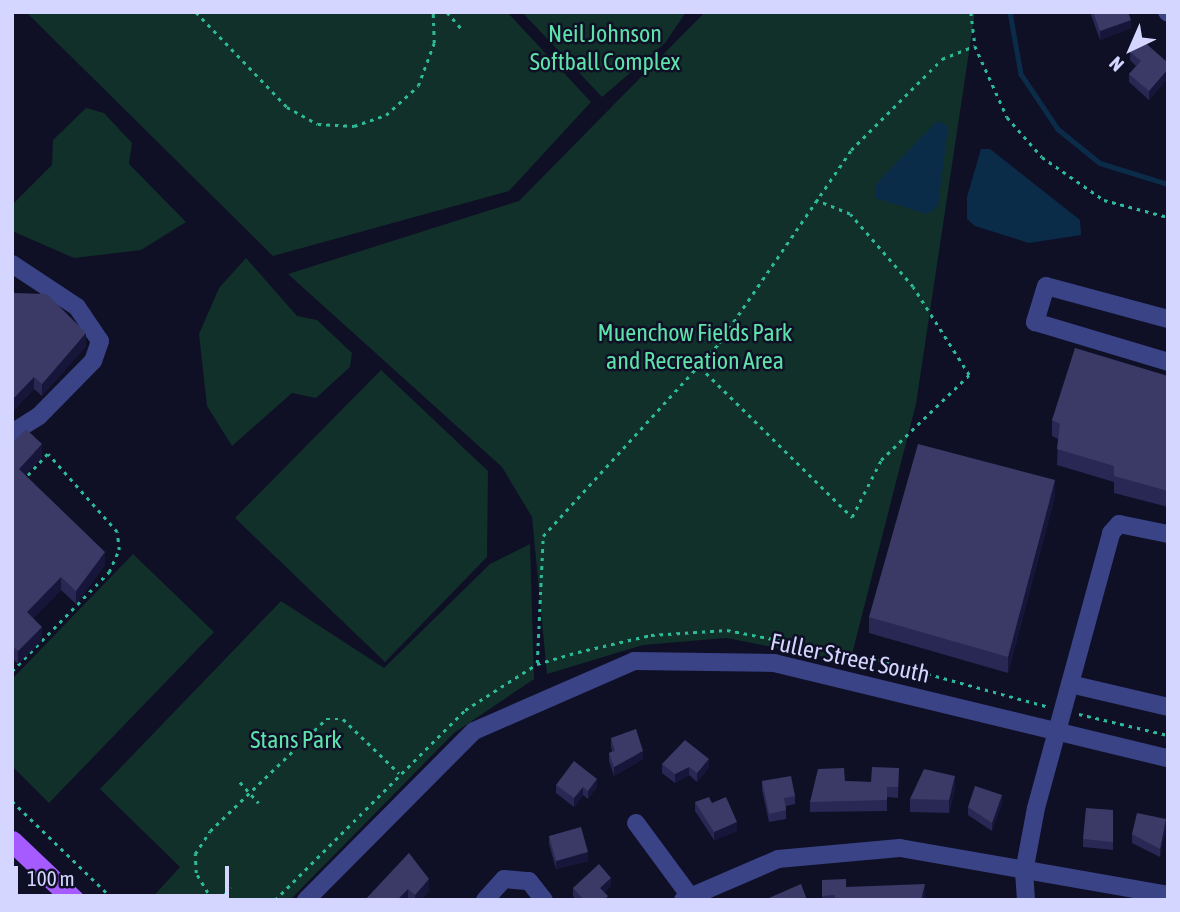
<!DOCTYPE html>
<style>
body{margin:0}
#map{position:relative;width:1180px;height:912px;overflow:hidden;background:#0f0f26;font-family:"Asap Condensed",sans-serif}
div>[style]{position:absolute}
.green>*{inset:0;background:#11302a}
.water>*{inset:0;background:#0b2c49}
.stream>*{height:4.5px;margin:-2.25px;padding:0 2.25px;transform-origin:2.25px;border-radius:2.25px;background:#0b2c49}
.path>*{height:2.5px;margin-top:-1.25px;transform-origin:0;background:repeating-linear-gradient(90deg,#2dba99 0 3.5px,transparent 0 8.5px)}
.minor>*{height:18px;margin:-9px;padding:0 9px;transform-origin:9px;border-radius:9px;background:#394386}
.major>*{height:21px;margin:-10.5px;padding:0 10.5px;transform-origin:10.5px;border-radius:10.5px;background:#a55bff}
.wall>*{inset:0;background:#292754}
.shaded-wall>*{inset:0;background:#17163a}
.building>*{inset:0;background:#3b3a66}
span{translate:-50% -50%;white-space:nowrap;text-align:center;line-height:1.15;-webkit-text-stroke:5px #0f0f26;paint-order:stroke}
.park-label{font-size:24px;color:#5de2aa}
.street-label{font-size:24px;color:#d4d6ff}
.frame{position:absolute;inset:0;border:14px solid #d4d6ff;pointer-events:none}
.north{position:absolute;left:1096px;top:14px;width:70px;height:70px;-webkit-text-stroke:5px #0f0f26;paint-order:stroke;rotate:224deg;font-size:19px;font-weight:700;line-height:28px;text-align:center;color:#d4d6ff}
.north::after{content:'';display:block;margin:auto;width:24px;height:32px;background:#d4d6ff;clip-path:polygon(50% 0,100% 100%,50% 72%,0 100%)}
.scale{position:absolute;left:14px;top:866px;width:215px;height:32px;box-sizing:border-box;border:4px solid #d4d6ff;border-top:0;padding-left:9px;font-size:21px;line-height:24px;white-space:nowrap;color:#d4d6ff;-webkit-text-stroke:5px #0f0f26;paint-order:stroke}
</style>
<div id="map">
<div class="green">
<div style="clip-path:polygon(26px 12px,507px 12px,591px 102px,509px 191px,273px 256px)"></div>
<div style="clip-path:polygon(522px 12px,686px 12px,665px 43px,602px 97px)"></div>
<div style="clip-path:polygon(705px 12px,975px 12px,916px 404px,850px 662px,726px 638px,643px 645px,547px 674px,532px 517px,502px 467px,288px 274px,519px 201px)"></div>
<div style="clip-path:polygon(86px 108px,104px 113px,132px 143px,129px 164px,186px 222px,141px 250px,74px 258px,12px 231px,12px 205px,52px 165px,53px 140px)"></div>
<div style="clip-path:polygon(246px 258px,297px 316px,317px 320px,352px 353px,350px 367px,316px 398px,292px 393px,232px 446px,207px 406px,199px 334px,219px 288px)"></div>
<div style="clip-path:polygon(381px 370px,488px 471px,487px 557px,385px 662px,235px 518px)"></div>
<div style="clip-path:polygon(530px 544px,534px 679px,454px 733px,290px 900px,150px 900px,180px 867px,100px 789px,281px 601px,384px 668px,490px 564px)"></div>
<div style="clip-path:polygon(133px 554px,214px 632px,49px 803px,12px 766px,12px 679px)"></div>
</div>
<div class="water">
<div style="clip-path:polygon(937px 121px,948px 126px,938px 206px,927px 214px,875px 198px,876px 184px)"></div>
<div style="clip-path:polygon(981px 149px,990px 149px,1080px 220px,1081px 235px,1029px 243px,975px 226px,967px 219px,967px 197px)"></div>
</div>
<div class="stream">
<div style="left:1010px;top:12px;width:63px;rotate:79.9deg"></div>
<div style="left:1021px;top:74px;width:66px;rotate:56.1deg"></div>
<div style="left:1058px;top:129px;width:54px;rotate:39deg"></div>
<div style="left:1100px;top:163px;width:71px;rotate:17.2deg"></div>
</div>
<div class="path">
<div style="left:196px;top:12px;width:132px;rotate:46.2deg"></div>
<div style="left:287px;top:107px;width:35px;rotate:29deg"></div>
<div style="left:318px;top:124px;width:36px;rotate:3deg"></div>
<div style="left:354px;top:126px;width:34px;rotate:-19deg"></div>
<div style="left:386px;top:115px;width:43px;rotate:-42.2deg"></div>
<div style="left:418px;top:86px;width:46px;rotate:-69.6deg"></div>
<div style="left:434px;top:43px;width:31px;rotate:-92deg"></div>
<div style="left:447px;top:12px;width:23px;rotate:49deg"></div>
<div style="left:971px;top:12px;width:34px;rotate:83deg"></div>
<div style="left:975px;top:46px;width:78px;rotate:65.7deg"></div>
<div style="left:1007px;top:117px;width:53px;rotate:48.8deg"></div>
<div style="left:1042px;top:157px;width:75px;rotate:34.7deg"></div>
<div style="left:1104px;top:200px;width:66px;rotate:14.9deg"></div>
<div style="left:700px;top:367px;width:214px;rotate:44.6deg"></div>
<div style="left:852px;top:517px;width:64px;rotate:-63deg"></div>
<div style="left:881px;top:460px;width:122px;rotate:-44deg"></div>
<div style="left:969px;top:375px;width:104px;rotate:-122.5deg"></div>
<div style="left:913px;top:287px;width:96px;rotate:-130.8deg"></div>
<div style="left:850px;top:214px;width:37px;rotate:-158deg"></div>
<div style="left:537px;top:663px;width:127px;rotate:-87.3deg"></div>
<div style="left:543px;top:536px;width:261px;rotate:-47.6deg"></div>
<div style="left:719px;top:343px;width:234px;rotate:-55.6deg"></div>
<div style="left:851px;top:150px;width:129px;rotate:-45deg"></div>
<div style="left:942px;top:59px;width:35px;rotate:-22deg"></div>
<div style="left:12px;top:671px;width:139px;rotate:-45.6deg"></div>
<div style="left:109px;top:572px;width:24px;rotate:-66deg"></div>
<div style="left:119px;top:550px;width:18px;rotate:-96deg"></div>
<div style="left:117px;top:532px;width:104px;rotate:-131.5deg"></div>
<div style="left:48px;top:454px;width:34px;rotate:133deg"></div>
<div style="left:1079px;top:714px;width:91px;rotate:13.3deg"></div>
<div style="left:240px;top:782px;width:28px;rotate:48deg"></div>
<div style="left:12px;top:801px;width:142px;rotate:44.1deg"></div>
<div style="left:212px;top:900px;width:31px;rotate:-121deg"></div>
<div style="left:196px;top:873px;width:19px;rotate:-93deg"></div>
<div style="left:195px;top:854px;width:27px;rotate:-57deg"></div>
<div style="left:210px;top:831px;width:161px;rotate:-44deg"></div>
<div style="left:326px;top:719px;width:17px"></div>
<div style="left:343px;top:719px;width:78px;rotate:44deg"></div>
<div style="left:219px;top:900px;width:17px;rotate:-45deg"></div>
<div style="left:275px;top:900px;width:269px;rotate:-45deg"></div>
<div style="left:465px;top:710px;width:85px;rotate:-32.6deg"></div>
<div style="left:537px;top:664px;width:43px;rotate:-16.3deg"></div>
<div style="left:578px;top:652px;width:75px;rotate:-13.1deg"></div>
<div style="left:651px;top:635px;width:76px;rotate:-3.8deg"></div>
<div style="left:727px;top:630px;width:146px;rotate:11.1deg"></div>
<div style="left:870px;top:658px;width:186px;rotate:15.3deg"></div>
</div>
<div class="minor">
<div style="left:1167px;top:12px;width:1px;rotate:45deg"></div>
<div style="left:12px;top:264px;width:78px;rotate:33.5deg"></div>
<div style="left:77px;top:307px;width:41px;rotate:55.9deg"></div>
<div style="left:100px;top:341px;width:21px;rotate:109deg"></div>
<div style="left:93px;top:361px;width:77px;rotate:134.5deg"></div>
<div style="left:39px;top:416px;width:32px;rotate:148deg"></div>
<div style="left:1168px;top:319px;width:126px;rotate:-164.9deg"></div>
<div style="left:1046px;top:286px;width:38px;rotate:107deg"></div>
<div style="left:1035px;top:322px;width:139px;rotate:16.7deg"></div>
<div style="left:1070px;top:684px;width:101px;rotate:13.2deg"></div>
<div style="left:636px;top:823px;width:89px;rotate:53.6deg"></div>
<div style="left:306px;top:900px;width:238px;rotate:-45.2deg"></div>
<div style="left:474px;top:731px;width:175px;rotate:-23.6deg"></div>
<div style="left:634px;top:661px;width:140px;rotate:0.8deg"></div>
<div style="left:774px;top:663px;width:405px;rotate:13.6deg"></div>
<div style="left:485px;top:900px;width:28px;rotate:-48deg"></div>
<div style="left:504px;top:879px;width:25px;rotate:5deg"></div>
<div style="left:529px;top:881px;width:24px;rotate:52deg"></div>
<div style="left:683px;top:900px;width:103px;rotate:-23.3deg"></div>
<div style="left:778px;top:859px;width:122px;rotate:-5.2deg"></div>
<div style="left:900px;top:848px;width:272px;rotate:9.9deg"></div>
<div style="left:1026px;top:900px;width:28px;rotate:-94deg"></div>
<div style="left:1024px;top:872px;width:65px;rotate:-79.4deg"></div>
<div style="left:1036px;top:808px;width:285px;rotate:-74.7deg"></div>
<div style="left:1111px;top:533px;width:12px;rotate:-48deg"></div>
<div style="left:1119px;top:524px;width:50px;rotate:11.5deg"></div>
</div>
<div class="major">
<div style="left:12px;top:841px;width:86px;rotate:43.6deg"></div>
</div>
<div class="wall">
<div style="clip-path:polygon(1090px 12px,1128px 12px,1131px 28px,1100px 40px)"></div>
<div style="clip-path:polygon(1130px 52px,1168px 63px,1168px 78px,1149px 100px,1129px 82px,1129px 74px,1136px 66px,1130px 60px)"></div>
<div style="clip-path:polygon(12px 291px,86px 346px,42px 396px,34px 389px,12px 412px)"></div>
<div style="clip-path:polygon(1168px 376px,1168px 507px,1114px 493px,1114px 482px,1057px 465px,1058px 439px,1052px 436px,1052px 420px)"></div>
<div style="clip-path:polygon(12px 443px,42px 457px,25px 475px,105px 565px,76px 604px,61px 590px,33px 618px,42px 640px,18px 664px,12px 658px)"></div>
<div style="clip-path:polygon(1055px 496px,1008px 673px,869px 633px,869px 617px)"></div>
<div style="clip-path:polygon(611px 738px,643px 759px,614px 776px,609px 761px,609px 753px,612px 751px,611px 747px)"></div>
<div style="clip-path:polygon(662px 764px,709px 767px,697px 782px,689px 775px,675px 783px,662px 773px)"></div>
<div style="clip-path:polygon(899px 768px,898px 798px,887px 797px,887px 811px,810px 812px,810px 802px,845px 781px,871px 782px)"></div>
<div style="clip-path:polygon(762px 781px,795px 796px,795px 804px,786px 806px,786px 819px,769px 822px,762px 790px)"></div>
<div style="clip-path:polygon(556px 785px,597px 787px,588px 799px,583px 795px,574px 807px,556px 793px)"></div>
<div style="clip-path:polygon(955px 789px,949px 813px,910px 812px,910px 799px)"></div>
<div style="clip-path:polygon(695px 802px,712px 803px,737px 831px,714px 840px,695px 811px)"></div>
<div style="clip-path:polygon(1002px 803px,992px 831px,968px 815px,968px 807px)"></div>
<div style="clip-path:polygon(1113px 810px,1113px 850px,1083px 847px,1083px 839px)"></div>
<div style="clip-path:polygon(1166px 827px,1160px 857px,1132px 843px,1132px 834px)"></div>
<div style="clip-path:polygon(549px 836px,588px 861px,556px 869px,549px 844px)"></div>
<div style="clip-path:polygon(409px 853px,429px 891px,421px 900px,365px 900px)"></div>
<div style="clip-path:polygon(822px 880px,846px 887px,925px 897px,924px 900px,822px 900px)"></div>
<div style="clip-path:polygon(611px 886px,604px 892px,608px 900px,576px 900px,573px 896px,573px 888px)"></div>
</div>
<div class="shaded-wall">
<div style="clip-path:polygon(1131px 20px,1131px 28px,1100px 40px,1100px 31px)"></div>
<div style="clip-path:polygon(1168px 69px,1168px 78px,1149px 100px,1149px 91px)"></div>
<div style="clip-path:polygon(86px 333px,86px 346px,42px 396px,42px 384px)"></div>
<div style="clip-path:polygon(34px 377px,34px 389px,12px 412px,12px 400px)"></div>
<div style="clip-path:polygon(42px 444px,42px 457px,19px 481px,19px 469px)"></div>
<div style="clip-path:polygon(1055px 480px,1055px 496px,1008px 673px,1008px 657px)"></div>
<div style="clip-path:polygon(105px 552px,105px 565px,76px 604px,76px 591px)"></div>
<div style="clip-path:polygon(61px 577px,61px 590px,27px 625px,27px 612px)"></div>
<div style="clip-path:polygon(42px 627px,42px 640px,18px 664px,18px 651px)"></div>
<div style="clip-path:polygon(643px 751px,643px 759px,614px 776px,614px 767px)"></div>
<div style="clip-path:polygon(709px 759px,709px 767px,697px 782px,697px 773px)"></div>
<div style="clip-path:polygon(689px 767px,689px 775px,675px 783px,675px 774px)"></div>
<div style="clip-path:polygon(955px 776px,955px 789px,949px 813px,949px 800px)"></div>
<div style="clip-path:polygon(597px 779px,597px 787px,588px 799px,588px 791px)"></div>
<div style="clip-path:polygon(583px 787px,583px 795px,574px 807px,574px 798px)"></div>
<div style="clip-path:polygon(1002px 795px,1002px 803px,992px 831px,992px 823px)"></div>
<div style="clip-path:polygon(1166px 819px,1166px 827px,1160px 857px,1160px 849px)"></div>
<div style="clip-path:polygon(737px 822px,737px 831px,714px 840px,714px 832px)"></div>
<div style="clip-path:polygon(588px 852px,588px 861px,556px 869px,556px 861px)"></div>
<div style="clip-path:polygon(611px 878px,611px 886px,600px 896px,600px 888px)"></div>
<div style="clip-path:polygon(429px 879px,429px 891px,421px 900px,415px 900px,415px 895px)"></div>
<div style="clip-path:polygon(925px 884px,925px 897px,924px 900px,921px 900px)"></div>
<div style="clip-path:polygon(408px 889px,408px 900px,397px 900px)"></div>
</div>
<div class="building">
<div style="clip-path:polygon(1093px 12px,1128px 12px,1131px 20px,1100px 31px)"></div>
<div style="clip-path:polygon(1141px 39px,1168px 63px,1168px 69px,1149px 91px,1129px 74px,1141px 61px,1130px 52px)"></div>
<div style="clip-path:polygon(12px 291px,14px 293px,47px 294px,86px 333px,42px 384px,34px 377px,12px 400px)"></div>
<div style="clip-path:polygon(1075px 348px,1168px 376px,1168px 491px,1114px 476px,1114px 466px,1057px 449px,1060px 424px,1052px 420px)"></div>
<div style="clip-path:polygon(26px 429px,42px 444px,19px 469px,105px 552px,76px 591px,61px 577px,27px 612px,42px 627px,18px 651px,12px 646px,12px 443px)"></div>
<div style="clip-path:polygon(918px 444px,1055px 480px,1008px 657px,869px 617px)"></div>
<div style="clip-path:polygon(636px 729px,643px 751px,614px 767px,609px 753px,615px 751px,611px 738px)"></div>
<div style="clip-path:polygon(685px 740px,709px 759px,697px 773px,689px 767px,675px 774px,662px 764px)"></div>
<div style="clip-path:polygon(574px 761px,597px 779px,588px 791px,583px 787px,574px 798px,556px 785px)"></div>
<div style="clip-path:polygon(872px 767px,899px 768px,898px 787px,887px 787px,887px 800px,810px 802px,818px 769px,844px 768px,845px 781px,871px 782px)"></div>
<div style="clip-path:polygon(924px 769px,955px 776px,949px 800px,910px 799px)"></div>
<div style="clip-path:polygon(791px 776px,795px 796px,784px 798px,786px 810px,769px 814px,762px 781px)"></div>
<div style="clip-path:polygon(975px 786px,1002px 795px,992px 823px,968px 807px)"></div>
<div style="clip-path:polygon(709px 797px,712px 803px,726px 797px,737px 822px,714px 832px,695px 802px)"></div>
<div style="clip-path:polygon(1086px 808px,1113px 810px,1113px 842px,1083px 839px)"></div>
<div style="clip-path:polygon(1137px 813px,1166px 819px,1160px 849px,1132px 834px)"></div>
<div style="clip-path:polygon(581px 827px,588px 852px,556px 861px,549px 836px)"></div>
<div style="clip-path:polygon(409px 853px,429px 879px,415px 895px,408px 889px,397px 900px,365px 900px)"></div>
<div style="clip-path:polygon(599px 864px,611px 878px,600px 888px,608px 896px,604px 900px,584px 900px,573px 888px)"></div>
<div style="clip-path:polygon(846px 879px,846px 887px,925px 884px,921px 900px,835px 900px,835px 895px,822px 896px,822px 880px)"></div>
<div style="clip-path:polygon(801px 884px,807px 900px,769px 900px,769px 898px)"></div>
</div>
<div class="park-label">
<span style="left:605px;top:48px">Neil Johnson<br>Softball Complex</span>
<span style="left:695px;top:347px">Muenchow Fields Park<br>and Recreation Area</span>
<span style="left:296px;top:740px">Stans Park</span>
</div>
<div class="street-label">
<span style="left:850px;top:658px;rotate:12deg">Fuller Street South</span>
</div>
<div class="frame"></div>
<div class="north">N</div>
<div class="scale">100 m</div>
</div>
